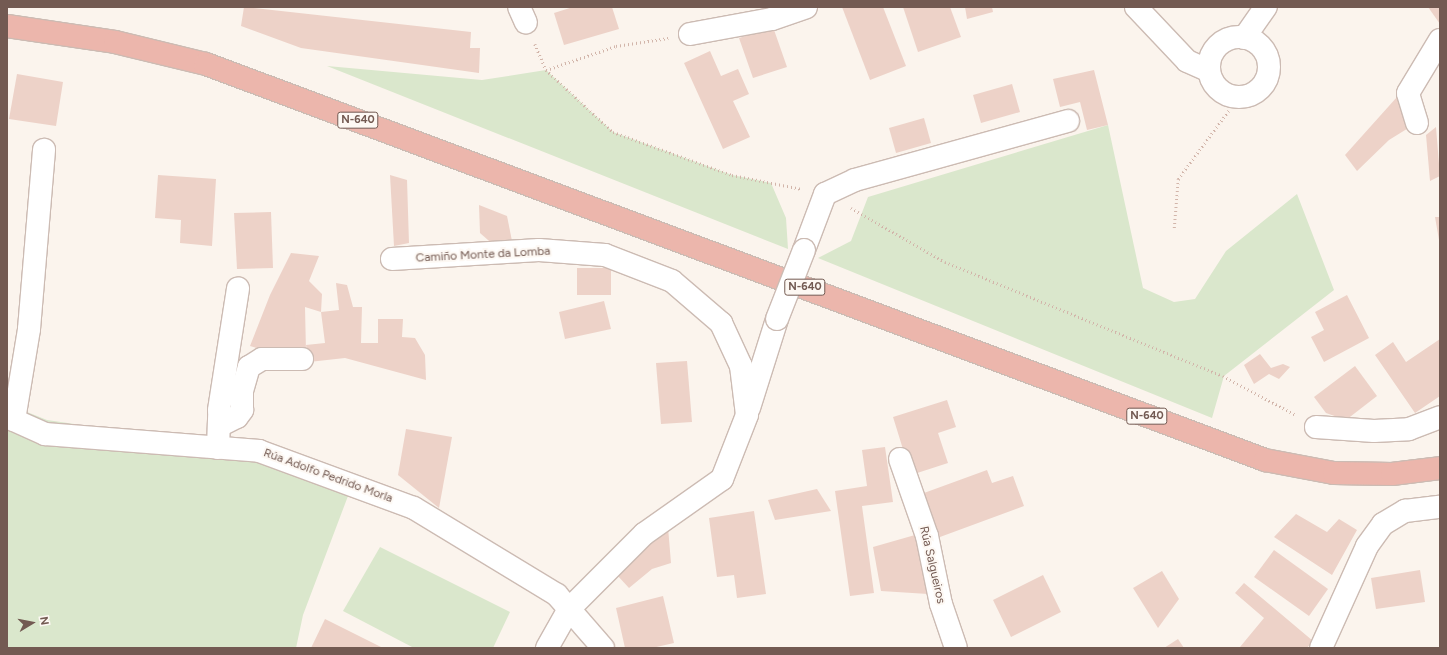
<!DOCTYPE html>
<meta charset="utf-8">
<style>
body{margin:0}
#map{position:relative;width:1447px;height:655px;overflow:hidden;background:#fbf4ed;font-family:Figtree,sans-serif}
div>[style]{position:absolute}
.green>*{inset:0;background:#dae7cc}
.building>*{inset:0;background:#edd2c8}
.path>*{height:2.5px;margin-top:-1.25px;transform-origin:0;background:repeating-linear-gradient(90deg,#d2b5aa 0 1px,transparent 0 4px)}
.roads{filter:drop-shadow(1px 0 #ccbbb3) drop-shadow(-1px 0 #ccbbb3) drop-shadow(0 1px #ccbbb3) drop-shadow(0 -1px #ccbbb3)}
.minor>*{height:22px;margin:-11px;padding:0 11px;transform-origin:11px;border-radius:11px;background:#fff}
.minor>.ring{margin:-11px;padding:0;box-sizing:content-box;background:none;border:22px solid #fff;border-radius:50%}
.highway>*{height:22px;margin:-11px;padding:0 11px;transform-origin:11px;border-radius:11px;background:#ecb6ac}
.bridges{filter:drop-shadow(1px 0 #ccbbb3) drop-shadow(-1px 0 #ccbbb3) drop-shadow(0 1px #ccbbb3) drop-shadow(0 -1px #ccbbb3)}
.minor-bridge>*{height:22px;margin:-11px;padding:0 11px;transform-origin:11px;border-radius:11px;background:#fff}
span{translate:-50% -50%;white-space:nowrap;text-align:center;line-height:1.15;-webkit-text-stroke:4px #fdf8f3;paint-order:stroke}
.shield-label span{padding:1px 3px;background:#fdf8f3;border:1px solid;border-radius:3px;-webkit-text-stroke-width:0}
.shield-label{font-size:11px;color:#735a52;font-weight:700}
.street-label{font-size:12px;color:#735a52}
.frame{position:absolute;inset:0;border:8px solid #735a52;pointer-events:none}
.north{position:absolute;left:12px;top:603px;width:40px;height:40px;-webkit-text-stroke:3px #fdf8f3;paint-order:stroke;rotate:80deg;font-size:11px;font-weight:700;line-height:16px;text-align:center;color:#735a52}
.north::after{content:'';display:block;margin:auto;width:14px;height:18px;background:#735a52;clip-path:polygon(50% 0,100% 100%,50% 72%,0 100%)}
</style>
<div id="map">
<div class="green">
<div style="clip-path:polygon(327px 66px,482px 80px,546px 70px,613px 132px,732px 175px,771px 183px,786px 218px,788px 249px)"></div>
<div style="clip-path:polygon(1108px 125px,1143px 288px,1174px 302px,1195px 299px,1226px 251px,1297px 194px,1334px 290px,1224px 376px,1212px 418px,818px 258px,851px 241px,868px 197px)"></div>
<div style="clip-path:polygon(7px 404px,47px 420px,259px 451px,348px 496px,303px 615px,296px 648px,7px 648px)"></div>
<div style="clip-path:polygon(380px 547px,510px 612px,493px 648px,414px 648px,343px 611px)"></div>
</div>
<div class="building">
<div style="clip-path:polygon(244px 7px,471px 32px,470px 48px,480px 48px,479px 73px,301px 48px,241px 26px)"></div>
<div style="clip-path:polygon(573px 7px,612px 7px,619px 29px,564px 45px,554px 13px)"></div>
<div style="clip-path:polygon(842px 7px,883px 7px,906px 66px,870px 80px)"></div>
<div style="clip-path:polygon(903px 7px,950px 7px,961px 37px,918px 52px)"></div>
<div style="clip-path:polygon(965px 7px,992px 7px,993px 12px,967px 19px)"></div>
<div style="clip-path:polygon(1428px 7px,1440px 7px,1440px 24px)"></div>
<div style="clip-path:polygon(773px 27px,787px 67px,753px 78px,739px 38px)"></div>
<div style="clip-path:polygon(710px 51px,721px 76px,738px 69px,749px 94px,733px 101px,750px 137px,723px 149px,684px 63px)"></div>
<div style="clip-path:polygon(1094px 70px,1108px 125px,1087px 130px,1080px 102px,1060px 107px,1053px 79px)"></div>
<div style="clip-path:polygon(17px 74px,63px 82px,56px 126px,9px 119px)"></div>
<div style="clip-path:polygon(1012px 84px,1020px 112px,981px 123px,973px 95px)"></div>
<div style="clip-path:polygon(1397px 97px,1410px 127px,1389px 140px,1357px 171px,1345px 155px)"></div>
<div style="clip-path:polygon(924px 118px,931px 143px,896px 153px,889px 128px)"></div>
<div style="clip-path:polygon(1436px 127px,1440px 176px,1430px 181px,1426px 135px)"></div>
<div style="clip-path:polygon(158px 175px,216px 179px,212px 246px,180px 243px,181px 220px,155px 218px)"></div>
<div style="clip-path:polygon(390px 175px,407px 180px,409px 243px,394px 246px)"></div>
<div style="clip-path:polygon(479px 205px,507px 216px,512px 241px,497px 248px,480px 233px)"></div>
<div style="clip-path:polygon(271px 212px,273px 268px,237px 269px,234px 213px)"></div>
<div style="clip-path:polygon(1435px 217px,1440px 217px,1440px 240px,1439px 240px)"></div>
<div style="clip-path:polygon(291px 253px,319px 256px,309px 281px,322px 294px,321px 312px,339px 310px,336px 283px,347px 285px,353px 307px,362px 307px,361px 343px,378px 343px,378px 319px,403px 319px,402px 337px,415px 338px,425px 355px,426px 380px,345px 358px,309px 362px,306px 345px,325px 343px,321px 312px,305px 307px,306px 352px,276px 354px,250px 346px,270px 295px)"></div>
<div style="clip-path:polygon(577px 268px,611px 268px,611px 295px,577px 295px)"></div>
<div style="clip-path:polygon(1347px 295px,1369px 338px,1324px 362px,1311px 337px,1324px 330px,1315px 312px)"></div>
<div style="clip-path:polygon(604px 301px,611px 329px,565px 339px,559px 312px)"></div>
<div style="clip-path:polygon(1440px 339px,1440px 396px,1415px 413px,1375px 355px,1393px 342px,1406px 362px)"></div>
<div style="clip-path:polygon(1260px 354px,1271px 368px,1283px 364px,1290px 367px,1279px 379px,1269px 374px,1254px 384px,1244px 365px)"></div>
<div style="clip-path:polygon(687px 361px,692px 422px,661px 424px,656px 363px)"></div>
<div style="clip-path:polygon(1355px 366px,1377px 396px,1346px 420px,1326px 413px,1314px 397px)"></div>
<div style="clip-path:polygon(947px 400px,956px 427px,938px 433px,948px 463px,911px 475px,893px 417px)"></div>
<div style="clip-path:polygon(406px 429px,452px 437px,439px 508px,398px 475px)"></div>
<div style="clip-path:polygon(885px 447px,893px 502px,862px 506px,874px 593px,850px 596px,835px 491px,867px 486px,862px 450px)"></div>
<div style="clip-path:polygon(987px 470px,992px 483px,1013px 476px,1024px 506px,940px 537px,924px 493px)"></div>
<div style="clip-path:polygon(817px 489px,831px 511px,775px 520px,768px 500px)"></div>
<div style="clip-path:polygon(754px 511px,766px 594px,737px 598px,734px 575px,717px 577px,709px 518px)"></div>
<div style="clip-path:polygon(1296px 514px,1327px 532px,1339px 519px,1357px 530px,1332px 575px,1274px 537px)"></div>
<div style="clip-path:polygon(668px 527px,671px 563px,652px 569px,629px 588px,617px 575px)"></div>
<div style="clip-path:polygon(915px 535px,928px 594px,881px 591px,873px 547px)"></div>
<div style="clip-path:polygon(1274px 550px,1328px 589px,1309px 616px,1254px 577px)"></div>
<div style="clip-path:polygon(1420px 570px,1425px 602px,1376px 609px,1371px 578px)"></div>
<div style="clip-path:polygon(1162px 571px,1179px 599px,1158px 628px,1133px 588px)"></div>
<div style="clip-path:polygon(1043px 575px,1061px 612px,1011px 637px,993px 600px)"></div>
<div style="clip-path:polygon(1244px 583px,1313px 641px,1307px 648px,1240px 647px,1264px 618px,1235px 593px)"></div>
<div style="clip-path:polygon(663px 596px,674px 643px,652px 648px,625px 648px,616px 608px)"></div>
<div style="clip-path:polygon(325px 619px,383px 648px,311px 648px)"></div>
<div style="clip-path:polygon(1178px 639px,1184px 648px,1164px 648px)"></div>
</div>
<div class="path">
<div style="left:535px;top:44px;width:28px;rotate:67deg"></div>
<div style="left:546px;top:70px;width:74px;rotate:-18.9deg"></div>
<div style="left:616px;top:46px;width:53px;rotate:-8.7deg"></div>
<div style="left:546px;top:70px;width:91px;rotate:42.8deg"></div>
<div style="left:613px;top:132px;width:127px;rotate:19.9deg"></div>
<div style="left:732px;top:175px;width:71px;rotate:11.3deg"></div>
<div style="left:851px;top:208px;width:108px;rotate:29.9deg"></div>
<div style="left:945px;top:262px;width:300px;rotate:22.3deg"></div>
<div style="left:1223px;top:376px;width:83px;rotate:28.1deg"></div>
<div style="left:1174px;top:228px;width:49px;rotate:-85.3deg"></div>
<div style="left:1178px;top:179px;width:86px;rotate:-53.5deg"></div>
</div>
<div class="roads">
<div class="minor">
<div style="left:519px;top:7px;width:17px;rotate:66deg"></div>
<div style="left:1136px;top:7px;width:74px;rotate:46.6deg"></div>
<div style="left:1187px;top:61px;width:24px;rotate:24deg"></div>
<div style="left:690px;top:34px;width:83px;rotate:-10.4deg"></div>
<div style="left:772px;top:19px;width:36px;rotate:-19deg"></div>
<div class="ring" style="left:1209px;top:37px;width:38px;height:38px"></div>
<div style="left:1244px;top:38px;width:38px;rotate:-55deg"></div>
<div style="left:1417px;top:123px;width:31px;rotate:-107deg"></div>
<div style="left:1408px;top:93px;width:62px;rotate:-58.9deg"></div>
<div style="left:804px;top:250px;width:60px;rotate:-69.4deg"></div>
<div style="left:825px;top:194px;width:33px;rotate:-25deg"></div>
<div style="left:855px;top:180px;width:221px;rotate:-15.5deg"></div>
<div style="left:392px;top:259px;width:147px;rotate:-3.5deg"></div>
<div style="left:539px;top:250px;width:66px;rotate:4.3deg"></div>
<div style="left:605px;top:255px;width:72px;rotate:21.2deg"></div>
<div style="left:672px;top:281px;width:65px;rotate:40.6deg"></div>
<div style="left:721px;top:323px;width:47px;rotate:65.1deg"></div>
<div style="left:741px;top:366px;width:49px;rotate:83deg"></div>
<div style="left:747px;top:415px;width:69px;rotate:111.3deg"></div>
<div style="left:722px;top:479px;width:95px;rotate:144.8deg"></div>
<div style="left:644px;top:534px;width:106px;rotate:135deg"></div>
<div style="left:569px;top:609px;width:45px;rotate:119.4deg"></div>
<div style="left:749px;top:408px;width:93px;rotate:-72.5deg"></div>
<div style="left:7px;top:417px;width:42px;rotate:24.1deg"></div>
<div style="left:45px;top:434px;width:215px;rotate:4.5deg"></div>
<div style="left:259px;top:451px;width:165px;rotate:20.2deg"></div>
<div style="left:414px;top:508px;width:167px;rotate:31.3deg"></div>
<div style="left:557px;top:595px;width:70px;rotate:49deg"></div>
<div style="left:14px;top:420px;width:92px;rotate:-80.6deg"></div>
<div style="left:29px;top:329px;width:180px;rotate:-85.2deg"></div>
<div style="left:219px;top:426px;width:20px;rotate:-27deg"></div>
<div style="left:237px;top:417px;width:9px;rotate:-54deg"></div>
<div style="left:242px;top:410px;width:19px;rotate:-90deg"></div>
<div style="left:242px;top:391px;width:25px;rotate:-74deg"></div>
<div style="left:249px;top:367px;width:15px;rotate:-32deg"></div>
<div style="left:262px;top:359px;width:40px"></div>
<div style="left:1316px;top:427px;width:58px;rotate:3.9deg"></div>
<div style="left:1374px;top:431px;width:35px;rotate:-3deg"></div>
<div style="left:1409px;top:429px;width:33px;rotate:-21deg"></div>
<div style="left:218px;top:448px;width:38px;rotate:-88deg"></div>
<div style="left:219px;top:410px;width:123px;rotate:-81.1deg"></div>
<div style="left:900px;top:459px;width:82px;rotate:70.7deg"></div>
<div style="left:927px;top:536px;width:69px;rotate:78.4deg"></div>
<div style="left:941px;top:604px;width:46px;rotate:71.2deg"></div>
<div style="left:1321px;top:648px;width:112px;rotate:-65.7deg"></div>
<div style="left:1367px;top:546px;width:27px;rotate:-54deg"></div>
<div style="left:1383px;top:524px;width:26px;rotate:-31deg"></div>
<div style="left:1405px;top:511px;width:35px;rotate:-7deg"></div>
</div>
<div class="highway">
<div style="left:7px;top:26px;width:109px;rotate:8.4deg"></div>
<div style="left:115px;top:42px;width:94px;rotate:13.6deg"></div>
<div style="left:206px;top:64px;width:1131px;rotate:20.5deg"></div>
<div style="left:1265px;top:460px;width:70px;rotate:10.7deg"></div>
<div style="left:1334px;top:473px;width:58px;rotate:1deg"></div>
<div style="left:1392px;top:474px;width:48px;rotate:-7.1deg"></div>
</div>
</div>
<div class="bridges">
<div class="minor-bridge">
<div style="left:777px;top:319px;width:74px;rotate:-68.6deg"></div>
</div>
</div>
<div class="shield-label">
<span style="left:358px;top:120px">N-640</span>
<span style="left:805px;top:287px">N-640</span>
<span style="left:1147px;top:416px">N-640</span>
</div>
<div class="street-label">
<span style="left:483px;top:255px;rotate:-3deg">Camiño Monte da Lomba</span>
<span style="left:328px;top:476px;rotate:20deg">Rúa Adolfo Pedrido Morla</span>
<span style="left:932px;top:565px;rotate:77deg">Rúa Salgueiros</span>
</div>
<div class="frame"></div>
<div class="north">N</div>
</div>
